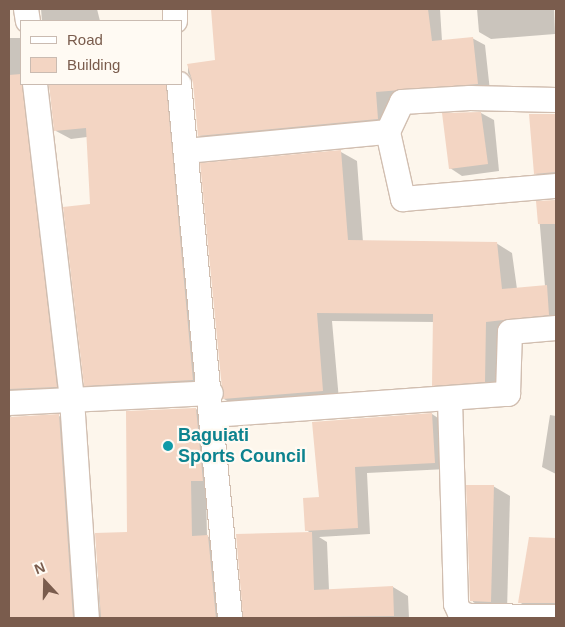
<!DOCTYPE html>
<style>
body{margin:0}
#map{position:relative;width:565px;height:627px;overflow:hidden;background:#fdf6ec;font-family:Arial,sans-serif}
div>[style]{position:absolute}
.shadow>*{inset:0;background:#0003}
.building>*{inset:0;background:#f3d5c3}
.roads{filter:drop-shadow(1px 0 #d1beb0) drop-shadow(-1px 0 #d1beb0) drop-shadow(0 1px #d1beb0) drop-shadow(0 -1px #d1beb0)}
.minor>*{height:24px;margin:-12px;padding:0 12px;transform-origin:12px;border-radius:12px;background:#fff}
.dots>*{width:14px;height:14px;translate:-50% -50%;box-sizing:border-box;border:2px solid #fffaf3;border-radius:50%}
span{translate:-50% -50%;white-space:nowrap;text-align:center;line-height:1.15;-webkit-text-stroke:4.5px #fffaf3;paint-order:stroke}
.culture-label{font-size:18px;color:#0d838f;font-weight:700}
.left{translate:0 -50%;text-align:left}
.frame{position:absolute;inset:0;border:10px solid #7a5c4d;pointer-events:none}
.legend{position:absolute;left:20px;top:20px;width:162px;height:65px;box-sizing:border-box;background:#fffaf3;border:1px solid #cabbb1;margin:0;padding:6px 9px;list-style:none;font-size:15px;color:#7a5c4d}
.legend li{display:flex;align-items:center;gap:10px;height:25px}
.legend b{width:25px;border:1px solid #cabbb1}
.north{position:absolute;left:20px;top:557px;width:50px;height:50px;-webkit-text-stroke:4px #fffaf3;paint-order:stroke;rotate:339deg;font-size:14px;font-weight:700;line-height:20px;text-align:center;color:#7a5c4d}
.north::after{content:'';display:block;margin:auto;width:18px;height:22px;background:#7a5c4d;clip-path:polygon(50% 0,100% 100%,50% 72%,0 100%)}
</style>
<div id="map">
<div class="shadow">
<div style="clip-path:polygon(41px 9px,97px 9px,100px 21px,42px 21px)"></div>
<div style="clip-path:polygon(212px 9px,440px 9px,442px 41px,472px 38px,485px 45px,490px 91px,389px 99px,390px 126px,212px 143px,199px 135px,194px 82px,188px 73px,188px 65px,217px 61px)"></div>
<div style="clip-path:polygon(477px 9px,554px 9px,555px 34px,491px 39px,479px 32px)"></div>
<div style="clip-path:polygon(9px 38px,21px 38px,21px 84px,41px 84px,71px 395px,10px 414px,12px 418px,59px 416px,74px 424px,89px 618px,9px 618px)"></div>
<div style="clip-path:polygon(49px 84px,181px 84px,208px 388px,101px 394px,85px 385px,92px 205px,87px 137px,71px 139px,56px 131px)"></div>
<div style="clip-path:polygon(481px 113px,494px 120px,499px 171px,462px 176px,450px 168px)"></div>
<div style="clip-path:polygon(556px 115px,556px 182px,551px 182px,535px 173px,530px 116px)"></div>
<div style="clip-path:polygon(341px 152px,357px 161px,363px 242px,496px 243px,512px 253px,517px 289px,545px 286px,538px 203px,556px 200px,556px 326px,502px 330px,501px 390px,449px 394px,433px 385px,434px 322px,332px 321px,339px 400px,240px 408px,224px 399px)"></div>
<div style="clip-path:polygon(196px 409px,211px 418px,218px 489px,206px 490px,207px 536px,223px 545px,232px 618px,100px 618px,96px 534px,128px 533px)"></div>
<div style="clip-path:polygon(432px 414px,444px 422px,447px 469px,367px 473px,370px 534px,319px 537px,327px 542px,329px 590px,393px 587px,408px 596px,409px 618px,244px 618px,237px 536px,311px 533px,306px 530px,320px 498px,313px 423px)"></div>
<div style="clip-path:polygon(550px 415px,556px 416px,556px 474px,542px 467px)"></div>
<div style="clip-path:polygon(468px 486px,493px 486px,510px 496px,507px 611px,490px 611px,473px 602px)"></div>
<div style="clip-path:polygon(530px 539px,556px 539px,556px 612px,536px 612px,519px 602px)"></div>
</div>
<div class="building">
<div style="clip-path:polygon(211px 9px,428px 9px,432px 41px,473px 37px,478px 84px,376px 92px,378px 119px,198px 136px,193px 83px,187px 64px,215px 60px)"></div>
<div style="clip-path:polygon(21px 74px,57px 387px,9px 389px,9px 75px)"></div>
<div style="clip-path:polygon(49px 84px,166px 84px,193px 380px,84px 386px,63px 207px,90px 204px,86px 128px,54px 131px)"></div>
<div style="clip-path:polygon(481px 112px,488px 164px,449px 169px,442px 113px)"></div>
<div style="clip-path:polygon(529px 114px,556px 114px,556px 172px,534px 174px)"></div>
<div style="clip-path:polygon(341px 150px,348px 240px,497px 242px,502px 289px,547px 285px,549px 315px,486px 322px,485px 382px,432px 386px,433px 314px,317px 313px,323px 391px,223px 399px,200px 163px)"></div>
<div style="clip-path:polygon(556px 200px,556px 224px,538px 224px,536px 201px)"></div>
<div style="clip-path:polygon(196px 408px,203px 481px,191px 481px,192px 536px,208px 535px,216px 618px,101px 618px,95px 533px,127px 532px,126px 411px)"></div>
<div style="clip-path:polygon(432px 413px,435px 463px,355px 467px,358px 528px,305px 531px,303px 498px,319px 497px,312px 422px)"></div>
<div style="clip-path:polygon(59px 414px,73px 618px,9px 618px,9px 417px)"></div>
<div style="clip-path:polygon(466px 485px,494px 485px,491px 602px,470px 601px)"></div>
<div style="clip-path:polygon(312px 532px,314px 590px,393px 586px,394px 616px,243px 618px,236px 534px)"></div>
<div style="clip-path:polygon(529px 537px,556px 538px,556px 603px,518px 603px)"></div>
</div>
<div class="roads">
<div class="minor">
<div style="left:26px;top:9px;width:12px;rotate:81deg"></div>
<div style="left:175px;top:9px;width:12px;rotate:90deg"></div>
<div style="left:35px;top:84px;width:318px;rotate:83.3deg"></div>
<div style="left:72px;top:400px;width:219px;rotate:86.1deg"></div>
<div style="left:179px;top:84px;width:536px;rotate:84.54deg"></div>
<div style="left:388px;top:132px;width:69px;rotate:77.4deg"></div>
<div style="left:403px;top:199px;width:154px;rotate:-4.9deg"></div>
<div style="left:186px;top:151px;width:203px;rotate:-5.4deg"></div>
<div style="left:388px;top:132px;width:33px;rotate:-65deg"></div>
<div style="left:402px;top:102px;width:68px;rotate:-3.4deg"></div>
<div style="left:470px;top:98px;width:86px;rotate:1.3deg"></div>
<div style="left:450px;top:400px;width:204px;rotate:88.3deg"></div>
<div style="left:456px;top:604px;width:10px;rotate:66deg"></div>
<div style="left:460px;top:613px;width:10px;rotate:17deg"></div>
<div style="left:470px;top:616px;width:86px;rotate:0.7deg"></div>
<div style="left:9px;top:403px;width:202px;rotate:-2.8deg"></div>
<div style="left:212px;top:415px;width:297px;rotate:-4.1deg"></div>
<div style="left:508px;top:394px;width:62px;rotate:-88.2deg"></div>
<div style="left:510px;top:332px;width:46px;rotate:-5deg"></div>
</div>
</div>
<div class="dots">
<div style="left:168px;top:446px;background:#0f9aa8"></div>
</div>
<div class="culture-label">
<span class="left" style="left:178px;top:446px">Baguiati<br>Sports Council</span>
</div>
<div class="frame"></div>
<ul class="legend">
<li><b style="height:6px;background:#fff"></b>Road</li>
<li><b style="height:14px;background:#f3d5c3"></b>Building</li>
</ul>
<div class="north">N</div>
</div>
